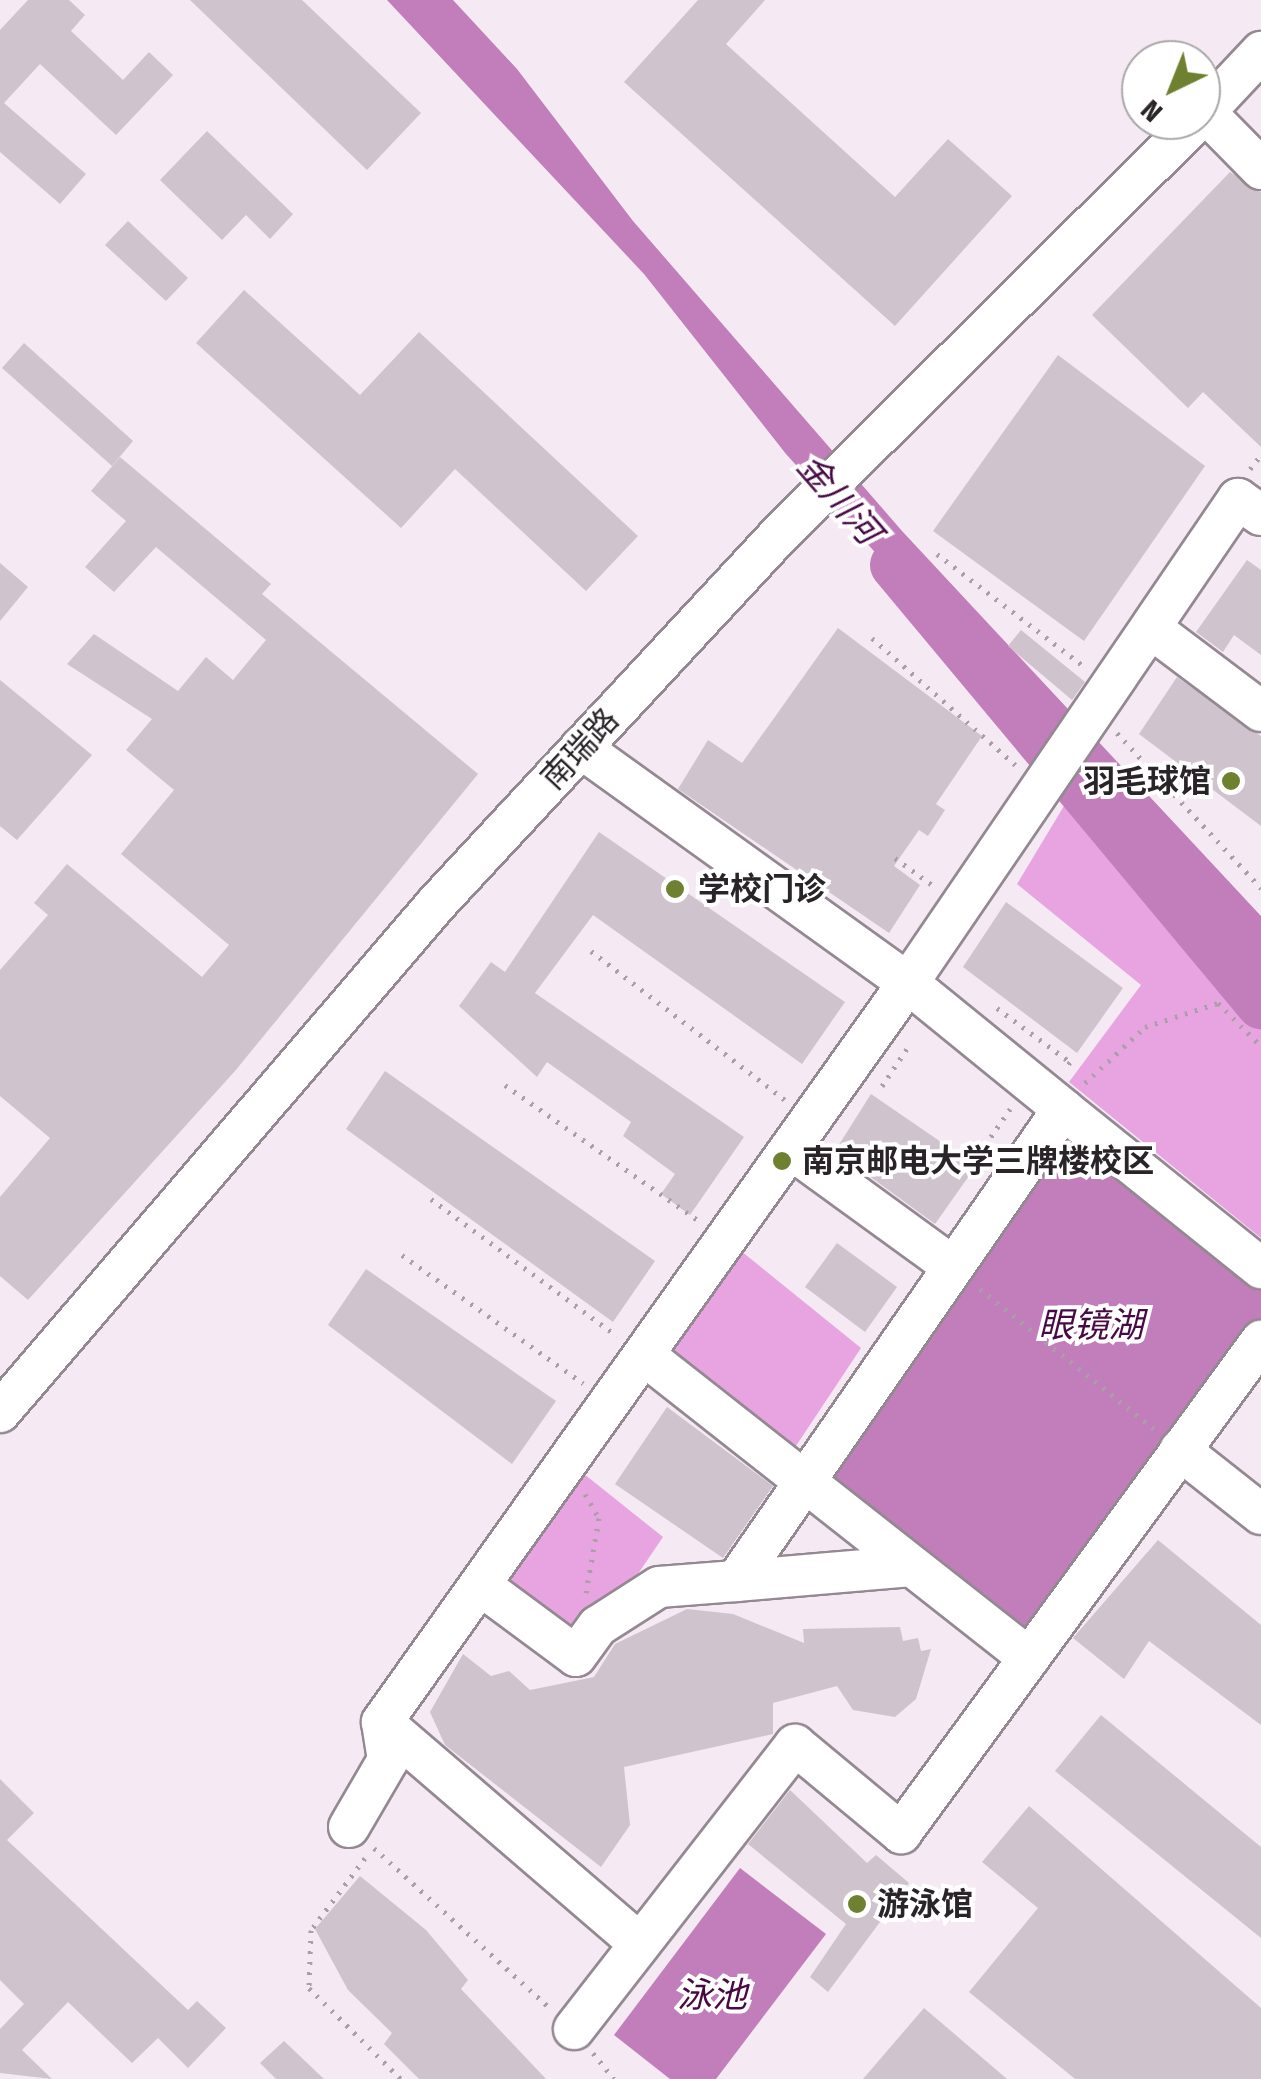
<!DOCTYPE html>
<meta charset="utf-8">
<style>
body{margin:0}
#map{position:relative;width:1261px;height:2079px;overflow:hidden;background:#f5e9f3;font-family:"Fira Sans Condensed","Noto Sans SC",sans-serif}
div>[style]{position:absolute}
.green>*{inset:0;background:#e8a4e1}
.water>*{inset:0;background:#c17eba}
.river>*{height:50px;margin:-25px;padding:0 25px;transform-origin:25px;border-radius:25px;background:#c17eba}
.building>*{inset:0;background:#cfc3cd}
.path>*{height:5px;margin-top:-2.5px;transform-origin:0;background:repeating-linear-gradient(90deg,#a99fa7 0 2.5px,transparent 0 10.5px)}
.roads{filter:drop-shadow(2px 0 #948992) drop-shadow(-2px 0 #948992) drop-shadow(0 2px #948992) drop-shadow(0 -2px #948992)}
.minor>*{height:40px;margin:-20px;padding:0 20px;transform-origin:20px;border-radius:20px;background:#fff}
.dots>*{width:28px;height:28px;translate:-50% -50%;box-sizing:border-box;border:5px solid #fff;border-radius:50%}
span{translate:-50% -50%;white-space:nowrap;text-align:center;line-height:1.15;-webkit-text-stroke:8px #fff;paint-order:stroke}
.street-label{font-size:32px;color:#292428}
.poi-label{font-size:32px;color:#292428;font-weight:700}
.right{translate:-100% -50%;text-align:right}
.left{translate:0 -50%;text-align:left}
.water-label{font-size:35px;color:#480a45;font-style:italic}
.north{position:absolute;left:1121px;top:40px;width:100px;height:100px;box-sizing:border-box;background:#fff;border:2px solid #a9a7a9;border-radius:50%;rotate:223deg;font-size:28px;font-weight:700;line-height:40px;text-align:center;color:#292428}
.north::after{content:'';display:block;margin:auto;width:35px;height:45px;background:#6f8130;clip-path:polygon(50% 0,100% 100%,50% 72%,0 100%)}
</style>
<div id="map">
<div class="green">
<div style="clip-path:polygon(1073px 791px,1261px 1002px,1261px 1238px,1069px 1082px,1141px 985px,1017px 884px)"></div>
<div style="clip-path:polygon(741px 1251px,861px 1348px,790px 1455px,666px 1358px)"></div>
<div style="clip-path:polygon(579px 1470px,663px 1537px,629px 1587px,573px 1638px,501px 1586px)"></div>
</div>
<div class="water">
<div style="clip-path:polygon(387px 0,453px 0,517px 69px,633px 221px,902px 531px,1261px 916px,1261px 978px,786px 454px,644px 274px)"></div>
<div style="clip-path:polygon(1067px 1124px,1261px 1281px,1261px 1321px,1025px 1646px,817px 1482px)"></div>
<div style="clip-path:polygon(740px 1868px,826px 1934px,716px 2079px,670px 2079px,614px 2035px)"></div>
</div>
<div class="river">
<div style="left:895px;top:565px;width:572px;rotate:50.18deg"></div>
</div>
<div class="building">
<div style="clip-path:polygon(28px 0,69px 0,85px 15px,71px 31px,123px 80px,149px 52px,173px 75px,116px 135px,40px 64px,4px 103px,86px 174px,60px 204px,0 152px,0 30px)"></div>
<div style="clip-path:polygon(190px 0,302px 0,421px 113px,367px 170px)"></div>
<div style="clip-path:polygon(698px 0,765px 0,726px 44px,895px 197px,948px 139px,1012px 196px,895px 326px,624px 82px)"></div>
<div style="clip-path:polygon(207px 131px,293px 214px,270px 239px,246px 215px,222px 240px,160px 180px)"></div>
<div style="clip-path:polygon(1230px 172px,1261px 192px,1261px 447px,1203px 392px,1188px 408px,1092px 315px)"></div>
<div style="clip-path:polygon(128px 221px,188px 278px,166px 301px,105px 245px)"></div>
<div style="clip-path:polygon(244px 290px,360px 395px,419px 332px,638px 536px,586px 591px,455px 469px,401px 528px,196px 343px)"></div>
<div style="clip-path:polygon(24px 343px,133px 441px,112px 466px,2px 368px)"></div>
<div style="clip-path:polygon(1058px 355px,1205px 466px,1084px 641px,933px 531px)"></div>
<div style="clip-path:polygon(120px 457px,271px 584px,262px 594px,478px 774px,235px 1071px,28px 1300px,0 1276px,0 1197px,50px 1138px,0 1096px,0 970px,48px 915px,34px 903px,67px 864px,202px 977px,229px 945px,121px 854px,174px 790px,126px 750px,152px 719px,67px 664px,94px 634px,178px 691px,206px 657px,233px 680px,266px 640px,156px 547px,114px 592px,85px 567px,126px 521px,91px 491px)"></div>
<div style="clip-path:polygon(1247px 560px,1261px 570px,1261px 655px,1234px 635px,1223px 652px,1196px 632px)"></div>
<div style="clip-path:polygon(0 563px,28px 587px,0 621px)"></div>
<div style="clip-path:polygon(838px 628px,982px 736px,936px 804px,945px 810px,928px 836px,919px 830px,894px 866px,920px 885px,889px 933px,678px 789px,708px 740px,742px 763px)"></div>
<div style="clip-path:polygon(1021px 630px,1085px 682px,1072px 700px,1008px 646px)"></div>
<div style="clip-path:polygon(1177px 677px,1261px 736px,1261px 826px,1139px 734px)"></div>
<div style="clip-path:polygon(0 680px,92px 755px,17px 840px,0 826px)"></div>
<div style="clip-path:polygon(599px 832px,845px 1002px,802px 1064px,593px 915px,535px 993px,744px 1137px,690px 1215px,661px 1194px,675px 1174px,623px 1136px,631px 1122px,547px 1062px,537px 1077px,459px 1006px,491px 962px,505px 972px)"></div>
<div style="clip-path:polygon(1006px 902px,1123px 988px,1077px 1053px,963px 967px)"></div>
<div style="clip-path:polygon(385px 1071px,655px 1261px,613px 1322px,346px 1129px)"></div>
<div style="clip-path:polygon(871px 1094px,976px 1166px,935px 1224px,835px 1151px)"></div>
<div style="clip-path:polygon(837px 1243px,897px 1287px,865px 1332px,805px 1287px)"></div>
<div style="clip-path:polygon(366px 1269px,556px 1401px,512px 1464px,328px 1325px)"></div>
<div style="clip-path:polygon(667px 1407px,773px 1486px,723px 1558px,615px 1484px)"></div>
<div style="clip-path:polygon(1158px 1540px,1261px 1625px,1261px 1725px,1149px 1641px,1124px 1679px,1073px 1638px)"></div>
<div style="clip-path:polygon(687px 1609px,733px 1614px,804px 1643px,803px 1629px,900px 1627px,903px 1641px,918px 1638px,921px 1651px,931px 1649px,916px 1699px,895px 1717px,853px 1710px,837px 1686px,773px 1703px,773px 1734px,624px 1767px,630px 1825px,601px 1867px,445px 1745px,430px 1712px,463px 1654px,491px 1676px,509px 1671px,530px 1690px,594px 1677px,615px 1644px)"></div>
<div style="clip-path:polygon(1101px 1715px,1261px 1847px,1261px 1938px,1055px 1771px)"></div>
<div style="clip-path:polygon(0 1779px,34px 1813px,7px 1840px,188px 2010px,197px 2001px,226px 2028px,188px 2068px,158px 2038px,132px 2063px,68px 2002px,22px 2050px,52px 2079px,0 2073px,0 2029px,24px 2004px,0 1980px)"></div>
<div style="clip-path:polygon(790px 1790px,867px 1863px,876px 1855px,909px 1883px,828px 1992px,810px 1977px,846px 1924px,748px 1844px)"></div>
<div style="clip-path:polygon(1029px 1806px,1261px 2008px,1261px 2079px,1075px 2079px,969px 1992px,1038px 1908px,982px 1862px)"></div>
<div style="clip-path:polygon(360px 1876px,426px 1930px,468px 1980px,461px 1989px,546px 2079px,419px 2079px,384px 2044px,392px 2033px,348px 1990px,315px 1929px)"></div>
<div style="clip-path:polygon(924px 2008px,951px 2031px,1007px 2079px,863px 2079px)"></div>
<div style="clip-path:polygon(284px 2041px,324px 2079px,276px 2079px,260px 2063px)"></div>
</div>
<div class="path">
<div style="left:1250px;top:469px;width:18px;rotate:-52deg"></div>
<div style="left:937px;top:554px;width:188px;rotate:37.4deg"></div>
<div style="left:872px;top:638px;width:195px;rotate:41.5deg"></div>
<div style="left:1117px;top:733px;width:212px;rotate:47.1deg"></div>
<div style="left:895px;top:858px;width:49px;rotate:35.9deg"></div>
<div style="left:591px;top:951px;width:245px;rotate:37.5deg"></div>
<div style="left:997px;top:1008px;width:91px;rotate:36.5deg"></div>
<div style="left:1070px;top:1062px;width:9px;rotate:126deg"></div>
<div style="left:1085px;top:1083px;width:82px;rotate:-43deg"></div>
<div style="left:1145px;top:1027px;width:77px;rotate:-18.2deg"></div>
<div style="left:1218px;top:1003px;width:61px;rotate:45deg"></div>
<div style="left:505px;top:1085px;width:237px;rotate:35deg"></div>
<div style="left:882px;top:1086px;width:47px;rotate:-56.3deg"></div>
<div style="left:979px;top:1154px;width:55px;rotate:-55.4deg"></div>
<div style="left:431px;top:1199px;width:231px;rotate:36.4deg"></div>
<div style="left:402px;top:1255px;width:222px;rotate:35.3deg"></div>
<div style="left:980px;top:1289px;width:223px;rotate:38.8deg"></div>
<div style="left:585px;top:1494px;width:28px;rotate:60deg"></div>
<div style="left:599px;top:1518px;width:76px;rotate:99.8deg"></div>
<div style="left:374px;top:1848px;width:239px;rotate:42.3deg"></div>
<div style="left:365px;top:1858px;width:90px;rotate:126.9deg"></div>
<div style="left:311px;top:1930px;width:58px;rotate:92deg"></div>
<div style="left:309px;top:1988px;width:129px;rotate:44.7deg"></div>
<div style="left:593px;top:2053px;width:33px;rotate:51deg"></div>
</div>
<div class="roads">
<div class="minor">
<div style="left:1205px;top:112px;width:80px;rotate:45.5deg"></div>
<div style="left:1201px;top:116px;width:88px;rotate:-46.8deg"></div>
<div style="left:1152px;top:629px;width:136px;rotate:37deg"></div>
<div style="left:1063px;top:1109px;width:254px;rotate:38.8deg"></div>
<div style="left:791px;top:1149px;width:195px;rotate:36deg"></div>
<div style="left:644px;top:1355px;width:490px;rotate:38.2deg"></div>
<div style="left:0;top:1412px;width:671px;rotate:-49.35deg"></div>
<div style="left:437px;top:903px;width:500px;rotate:-47.1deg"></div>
<div style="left:777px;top:537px;width:592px;rotate:-44.79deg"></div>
<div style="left:1180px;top:1450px;width:103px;rotate:38.3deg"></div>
<div style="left:736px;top:1581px;width:176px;rotate:-4.9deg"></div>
<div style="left:480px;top:1585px;width:119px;rotate:36.5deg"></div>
<div style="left:576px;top:1656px;width:37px;rotate:-54deg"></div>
<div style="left:598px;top:1626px;width:72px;rotate:-32.6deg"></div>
<div style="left:659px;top:1587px;width:77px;rotate:-4.5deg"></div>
<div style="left:736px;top:1581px;width:574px;rotate:-55.29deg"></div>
<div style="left:1063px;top:1109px;width:200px;rotate:-140.9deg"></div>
<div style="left:908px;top:983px;width:403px;rotate:-144.3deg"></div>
<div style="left:382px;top:1722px;width:340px;rotate:40.7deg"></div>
<div style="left:349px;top:1827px;width:78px;rotate:-59.8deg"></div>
<div style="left:388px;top:1760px;width:38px;rotate:-99deg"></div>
<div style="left:382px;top:1722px;width:907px;rotate:-54.56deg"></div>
<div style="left:908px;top:983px;width:586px;rotate:-55.71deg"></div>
<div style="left:1238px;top:499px;width:28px;rotate:35deg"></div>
<div style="left:574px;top:2029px;width:360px;rotate:-52.1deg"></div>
<div style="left:795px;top:1745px;width:138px;rotate:39.7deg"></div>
<div style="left:901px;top:1833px;width:610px;rotate:-53.81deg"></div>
</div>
</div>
<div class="dots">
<div style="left:1231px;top:781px;background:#6f8130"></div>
<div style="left:675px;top:889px;background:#6f8130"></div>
<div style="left:782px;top:1161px;background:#6f8130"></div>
<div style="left:857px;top:1904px;background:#6f8130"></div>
</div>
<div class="street-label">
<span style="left:580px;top:749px;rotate:-47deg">南瑞路</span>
</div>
<div class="poi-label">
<span class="right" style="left:1211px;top:781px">羽毛球馆</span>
<span class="left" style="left:698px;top:889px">学校门诊</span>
<span class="left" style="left:802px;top:1161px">南京邮电大学三牌楼校区</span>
<span class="left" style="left:877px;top:1904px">游泳馆</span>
</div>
<div class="water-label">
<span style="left:839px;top:499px;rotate:49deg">金川河</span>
<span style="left:1091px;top:1325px">眼镜湖</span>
<span style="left:712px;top:1995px">泳池</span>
</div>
<div class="north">N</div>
</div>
